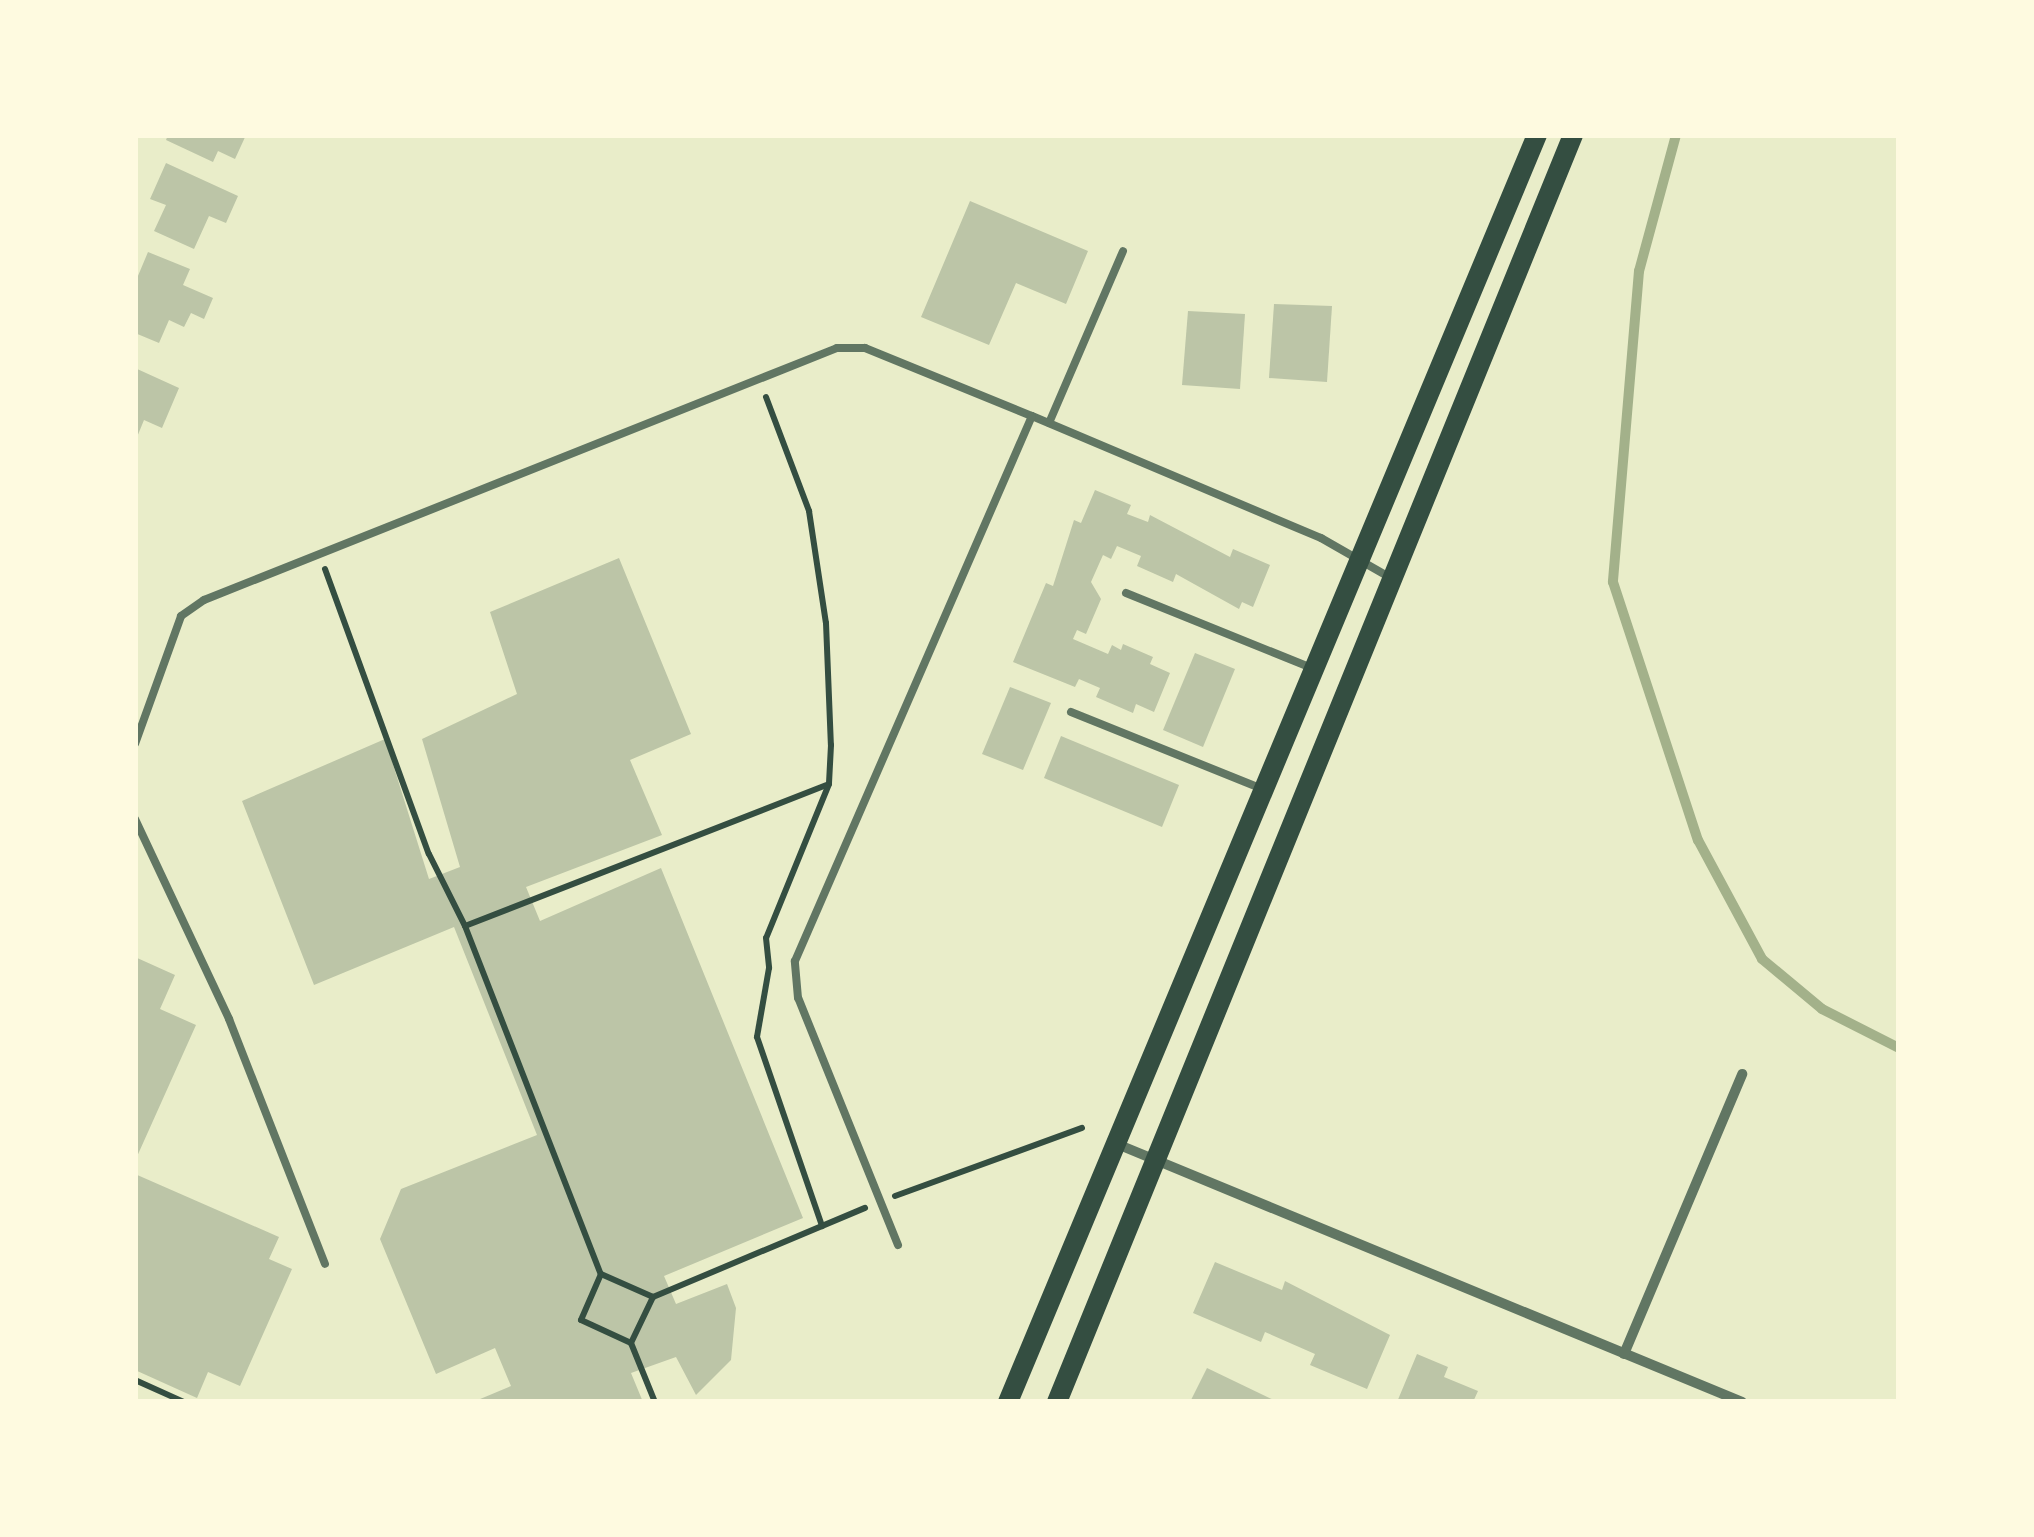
<!DOCTYPE html>
<style>
body{margin:0}
#map{position:relative;width:2034px;height:1537px;overflow:hidden;background:#e9edc9;font-family:Merriweather,serif}
div>[style]{position:absolute}
.stream>*{height:10px;margin:-5px;padding:0 5px;transform-origin:5px;border-radius:5px;background:#a3b18a}
.building>*{inset:0;background:#bcc5a7}
.path>*{height:6px;margin:-3px;padding:0 3px;transform-origin:3px;border-radius:3px;background:#344e41}
.service>*{height:8px;margin:-4px;padding:0 4px;transform-origin:4px;border-radius:4px;background:#617663}
.minor>*{height:10px;margin:-5px;padding:0 5px;transform-origin:5px;border-radius:5px;background:#617663}
.secondary>*{height:20px;margin:-10px;padding:0 10px;transform-origin:10px;border-radius:10px;background:#344e41}
span{translate:-50% -50%;white-space:nowrap;text-align:center;line-height:1.15;-webkit-text-stroke:9px #fefae0;paint-order:stroke}
.frame{position:absolute;inset:0;border:138px solid #fefae0;pointer-events:none}
</style>
<div id="map">
<div class="stream">
<div style="left:1676px;top:135px;width:141px;rotate:105.2deg"></div>
<div style="left:1639px;top:271px;width:312px;rotate:94.8deg"></div>
<div style="left:1613px;top:582px;width:272px;rotate:71.8deg"></div>
<div style="left:1698px;top:840px;width:135px;rotate:61.7deg"></div>
<div style="left:1762px;top:959px;width:78px;rotate:39.8deg"></div>
<div style="left:1822px;top:1009px;width:86px;rotate:26.9deg"></div>
</div>
<div class="building">
<div style="clip-path:polygon(168px 135px,246px 135px,235px 159px,218px 151px,213px 162px,166px 140px)"></div>
<div style="clip-path:polygon(166px 163px,238px 196px,226px 223px,209px 216px,194px 249px,154px 231px,166px 205px,150px 199px)"></div>
<div style="clip-path:polygon(970px 201px,1088px 251px,1066px 304px,1016px 283px,989px 345px,921px 317px)"></div>
<div style="clip-path:polygon(148px 252px,190px 269px,183px 285px,213px 298px,204px 319px,191px 313px,184px 327px,169px 320px,159px 343px,135px 333px,135px 283px)"></div>
<div style="clip-path:polygon(1274px 304px,1332px 306px,1327px 382px,1269px 378px)"></div>
<div style="clip-path:polygon(1188px 311px,1245px 314px,1240px 389px,1182px 385px)"></div>
<div style="clip-path:polygon(135px 368px,179px 388px,162px 428px,144px 420px,135px 442px)"></div>
<div style="clip-path:polygon(1095px 490px,1131px 505px,1127px 514px,1148px 522px,1150px 515px,1230px 557px,1233px 549px,1270px 565px,1253px 607px,1242px 602px,1239px 609px,1176px 574px,1173px 582px,1137px 566px,1141px 556px,1117px 546px,1111px 559px,1103px 555px,1091px 582px,1101px 599px,1086px 634px,1077px 630px,1073px 639px,1108px 654px,1112px 645px,1121px 650px,1123px 644px,1153px 657px,1150px 664px,1170px 673px,1154px 712px,1136px 704px,1133px 713px,1096px 697px,1100px 688px,1079px 679px,1075px 687px,1013px 662px,1046px 583px,1053px 586px,1074px 520px,1081px 523px)"></div>
<div style="clip-path:polygon(619px 558px,691px 734px,630px 760px,662px 835px,526px 887px,540px 921px,661px 868px,803px 1218px,664px 1276px,676px 1304px,727px 1284px,736px 1308px,731px 1360px,696px 1395px,676px 1357px,631px 1373px,643px 1402px,473px 1402px,511px 1386px,495px 1348px,436px 1374px,380px 1239px,401px 1189px,537px 1135px,454px 927px,314px 985px,242px 801px,385px 739px,429px 879px,460px 867px,422px 739px,517px 694px,490px 612px)"></div>
<div style="clip-path:polygon(1195px 653px,1235px 669px,1203px 747px,1163px 730px)"></div>
<div style="clip-path:polygon(1010px 687px,1051px 703px,1023px 770px,982px 754px)"></div>
<div style="clip-path:polygon(1061px 736px,1179px 785px,1162px 827px,1044px 778px)"></div>
<div style="clip-path:polygon(135px 957px,175px 975px,160px 1009px,196px 1025px,135px 1161px)"></div>
<div style="clip-path:polygon(135px 1174px,279px 1237px,269px 1259px,292px 1269px,240px 1386px,208px 1372px,197px 1398px,135px 1370px)"></div>
<div style="clip-path:polygon(1215px 1262px,1282px 1290px,1285px 1281px,1390px 1335px,1367px 1389px,1310px 1365px,1315px 1354px,1265px 1332px,1261px 1342px,1193px 1313px)"></div>
<div style="clip-path:polygon(1417px 1354px,1448px 1367px,1444px 1377px,1478px 1391px,1473px 1402px,1397px 1402px)"></div>
<div style="clip-path:polygon(1207px 1368px,1278px 1402px,1190px 1402px)"></div>
</div>
<div class="path">
<div style="left:766px;top:397px;width:122px;rotate:69.3deg"></div>
<div style="left:809px;top:511px;width:113px;rotate:81.4deg"></div>
<div style="left:826px;top:623px;width:122px;rotate:87.7deg"></div>
<div style="left:831px;top:745px;width:39px;rotate:93deg"></div>
<div style="left:829px;top:784px;width:166px;rotate:112.2deg"></div>
<div style="left:766px;top:938px;width:30px;rotate:84deg"></div>
<div style="left:769px;top:968px;width:70px;rotate:99.9deg"></div>
<div style="left:757px;top:1037px;width:200px;rotate:71deg"></div>
<div style="left:325px;top:569px;width:303px;rotate:70deg"></div>
<div style="left:429px;top:854px;width:80px;rotate:63.4deg"></div>
<div style="left:465px;top:926px;width:374px;rotate:68.7deg"></div>
<div style="left:601px;top:1274px;width:57px;rotate:23.9deg"></div>
<div style="left:653px;top:1297px;width:51px;rotate:115.6deg"></div>
<div style="left:631px;top:1343px;width:55px;rotate:-155.3deg"></div>
<div style="left:581px;top:1320px;width:50px;rotate:-66.5deg"></div>
<div style="left:465px;top:926px;width:388px;rotate:-21.3deg"></div>
<div style="left:895px;top:1196px;width:199px;rotate:-20deg"></div>
<div style="left:653px;top:1297px;width:230px;rotate:-22.8deg"></div>
<div style="left:631px;top:1343px;width:64px;rotate:67.9deg"></div>
<div style="left:135px;top:1380px;width:54px;rotate:24.2deg"></div>
</div>
<div class="service">
<div style="left:1049px;top:423px;width:187px;rotate:-66.7deg"></div>
<div style="left:1126px;top:593px;width:201px;rotate:22deg"></div>
<div style="left:1071px;top:712px;width:207px;rotate:21.9deg"></div>
<div style="left:135px;top:744px;width:136px;rotate:-70.2deg"></div>
<div style="left:181px;top:616px;width:28px;rotate:-35deg"></div>
<div style="left:204px;top:600px;width:681px;rotate:-21.71deg"></div>
<div style="left:837px;top:348px;width:28px"></div>
<div style="left:865px;top:348px;width:180px;rotate:22.2deg"></div>
<div style="left:1032px;top:416px;width:314px;rotate:22.9deg"></div>
<div style="left:1321px;top:538px;width:78px;rotate:29.8deg"></div>
<div style="left:135px;top:819px;width:221px;rotate:64.8deg"></div>
<div style="left:229px;top:1019px;width:263px;rotate:68.6deg"></div>
<div style="left:898px;top:1245px;width:266px;rotate:-112deg"></div>
<div style="left:798px;top:998px;width:37px;rotate:-95deg"></div>
<div style="left:795px;top:961px;width:594px;rotate:-66.5deg"></div>
</div>
<div class="minor">
<div style="left:1117px;top:1144px;width:676px;rotate:22.43deg"></div>
<div style="left:1624px;top:1354px;width:304px;rotate:-67.1deg"></div>
</div>
<div class="secondary">
<div style="left:1008px;top:1402px;width:1373px;rotate:-67.34deg"></div>
<div style="left:1057px;top:1402px;width:1368px;rotate:-67.84deg"></div>
</div>
<div class="frame"></div>
</div>
